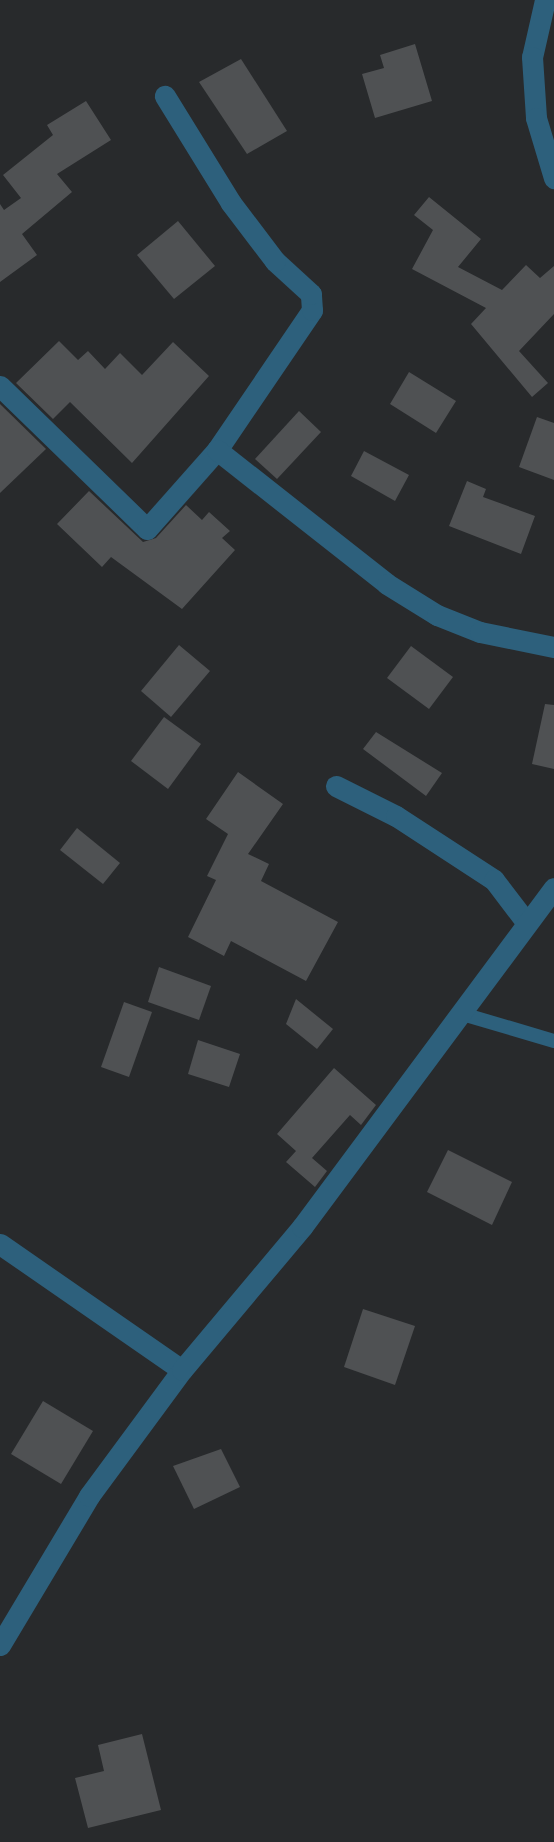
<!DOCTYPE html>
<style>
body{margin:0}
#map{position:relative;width:554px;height:1842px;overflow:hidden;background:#282a2c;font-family:"Fira Sans",sans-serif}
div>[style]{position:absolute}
.building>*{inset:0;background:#4f5153}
.service>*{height:14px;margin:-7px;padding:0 7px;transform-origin:7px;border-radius:7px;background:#2d607c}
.minor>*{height:21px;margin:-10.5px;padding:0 10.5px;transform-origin:10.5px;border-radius:10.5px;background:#2d607c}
span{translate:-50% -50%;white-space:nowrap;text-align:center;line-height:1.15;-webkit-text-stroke:7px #121314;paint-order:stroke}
</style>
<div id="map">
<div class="building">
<div style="clip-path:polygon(415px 44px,432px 101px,375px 118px,362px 74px,384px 68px,380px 55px)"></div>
<div style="clip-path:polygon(241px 59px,287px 131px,247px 154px,199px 82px)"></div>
<div style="clip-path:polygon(86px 101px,111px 140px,57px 174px,72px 192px,22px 234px,37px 255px,0 282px,0 204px,4px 210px,21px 198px,3px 175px,53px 135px,47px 125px)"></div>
<div style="clip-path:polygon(429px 197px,481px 239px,458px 267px,502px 290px,526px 265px,540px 278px,554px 266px,554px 314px,519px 351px,548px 383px,532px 397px,471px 324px,486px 308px,412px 269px,433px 230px,414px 215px)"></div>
<div style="clip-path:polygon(178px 221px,215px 266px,174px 299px,137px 255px)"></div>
<div style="clip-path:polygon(59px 341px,78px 360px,88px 351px,105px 369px,120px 353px,142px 375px,173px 342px,209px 376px,132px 463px,70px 402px,53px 419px,16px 383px)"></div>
<div style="clip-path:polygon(409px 372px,456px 401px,436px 433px,390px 404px)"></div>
<div style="clip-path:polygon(0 404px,46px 449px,0 493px)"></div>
<div style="clip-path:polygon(299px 411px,321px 432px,277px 479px,255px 459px)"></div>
<div style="clip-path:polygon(537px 417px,554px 423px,554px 480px,519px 467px)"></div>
<div style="clip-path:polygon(364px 451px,409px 475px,395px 501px,351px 476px)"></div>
<div style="clip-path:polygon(467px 481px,486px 489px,483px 497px,535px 516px,521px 554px,449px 526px)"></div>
<div style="clip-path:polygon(89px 491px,143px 542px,156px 538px,186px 505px,202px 520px,209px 512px,230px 531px,222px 538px,235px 550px,182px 609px,111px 557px,102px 567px,57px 524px)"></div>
<div style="clip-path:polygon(179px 645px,210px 671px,171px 717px,141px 691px)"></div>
<div style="clip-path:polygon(411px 646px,453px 677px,429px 709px,387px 678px)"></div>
<div style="clip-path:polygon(545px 704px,554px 705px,554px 769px,532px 764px)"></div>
<div style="clip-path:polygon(164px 717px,201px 744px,168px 789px,131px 761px)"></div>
<div style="clip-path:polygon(376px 732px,442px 773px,426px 796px,363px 749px)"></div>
<div style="clip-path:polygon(238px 772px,283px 804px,248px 854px,269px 864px,261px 881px,338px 922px,306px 981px,231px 941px,224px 956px,188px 937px,216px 880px,207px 876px,228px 834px,206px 819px)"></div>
<div style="clip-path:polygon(77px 828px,120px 863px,103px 884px,60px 850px)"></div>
<div style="clip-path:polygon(159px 967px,211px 986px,199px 1020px,148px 1002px)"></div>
<div style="clip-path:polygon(296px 999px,333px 1029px,317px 1049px,286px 1024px)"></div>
<div style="clip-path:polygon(124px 1002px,152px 1012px,129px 1077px,101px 1067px)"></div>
<div style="clip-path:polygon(198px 1040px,240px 1054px,229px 1087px,188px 1074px)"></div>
<div style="clip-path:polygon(334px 1068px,376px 1105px,361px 1125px,350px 1115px,312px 1158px,327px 1171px,315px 1187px,286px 1162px,296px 1151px,277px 1134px)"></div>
<div style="clip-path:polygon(448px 1150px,512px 1182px,492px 1225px,427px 1192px)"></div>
<div style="clip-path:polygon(363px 1309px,415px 1326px,395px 1385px,344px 1367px)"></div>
<div style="clip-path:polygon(43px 1401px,93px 1431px,61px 1484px,11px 1454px)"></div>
<div style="clip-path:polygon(221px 1449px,240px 1487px,194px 1509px,173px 1466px)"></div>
<div style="clip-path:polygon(142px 1734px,161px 1810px,88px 1828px,75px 1778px,104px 1771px,98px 1745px)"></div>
</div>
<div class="service">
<div style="left:459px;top:1013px;width:99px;rotate:16.4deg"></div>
</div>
<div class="minor">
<div style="left:545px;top:0;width:58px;rotate:102.8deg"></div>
<div style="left:532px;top:57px;width:61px;rotate:86.2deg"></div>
<div style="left:536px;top:118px;width:63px;rotate:73.3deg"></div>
<div style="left:0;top:386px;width:205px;rotate:44.2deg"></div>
<div style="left:147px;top:529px;width:106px;rotate:-48.5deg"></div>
<div style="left:217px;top:450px;width:169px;rotate:-55.8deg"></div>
<div style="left:312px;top:310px;width:16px;rotate:-94deg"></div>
<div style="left:311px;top:294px;width:49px;rotate:-137.5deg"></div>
<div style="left:275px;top:261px;width:73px;rotate:-127.2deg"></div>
<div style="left:231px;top:203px;width:126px;rotate:-121.7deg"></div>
<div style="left:217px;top:450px;width:216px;rotate:38.2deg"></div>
<div style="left:387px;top:584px;width:59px;rotate:31.8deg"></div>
<div style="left:437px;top:615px;width:46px;rotate:21.6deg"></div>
<div style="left:480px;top:632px;width:76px;rotate:11.5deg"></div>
<div style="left:336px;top:786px;width:67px;rotate:26.6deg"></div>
<div style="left:396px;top:816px;width:117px;rotate:33.1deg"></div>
<div style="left:494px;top:880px;width:53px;rotate:52.7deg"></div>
<div style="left:0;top:1244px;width:221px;rotate:34.7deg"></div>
<div style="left:0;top:1645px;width:174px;rotate:-59.1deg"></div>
<div style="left:89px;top:1496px;width:157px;rotate:-53.6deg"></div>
<div style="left:182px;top:1370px;width:187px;rotate:-50deg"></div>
<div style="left:302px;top:1227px;width:422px;rotate:-53.4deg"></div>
</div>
</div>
